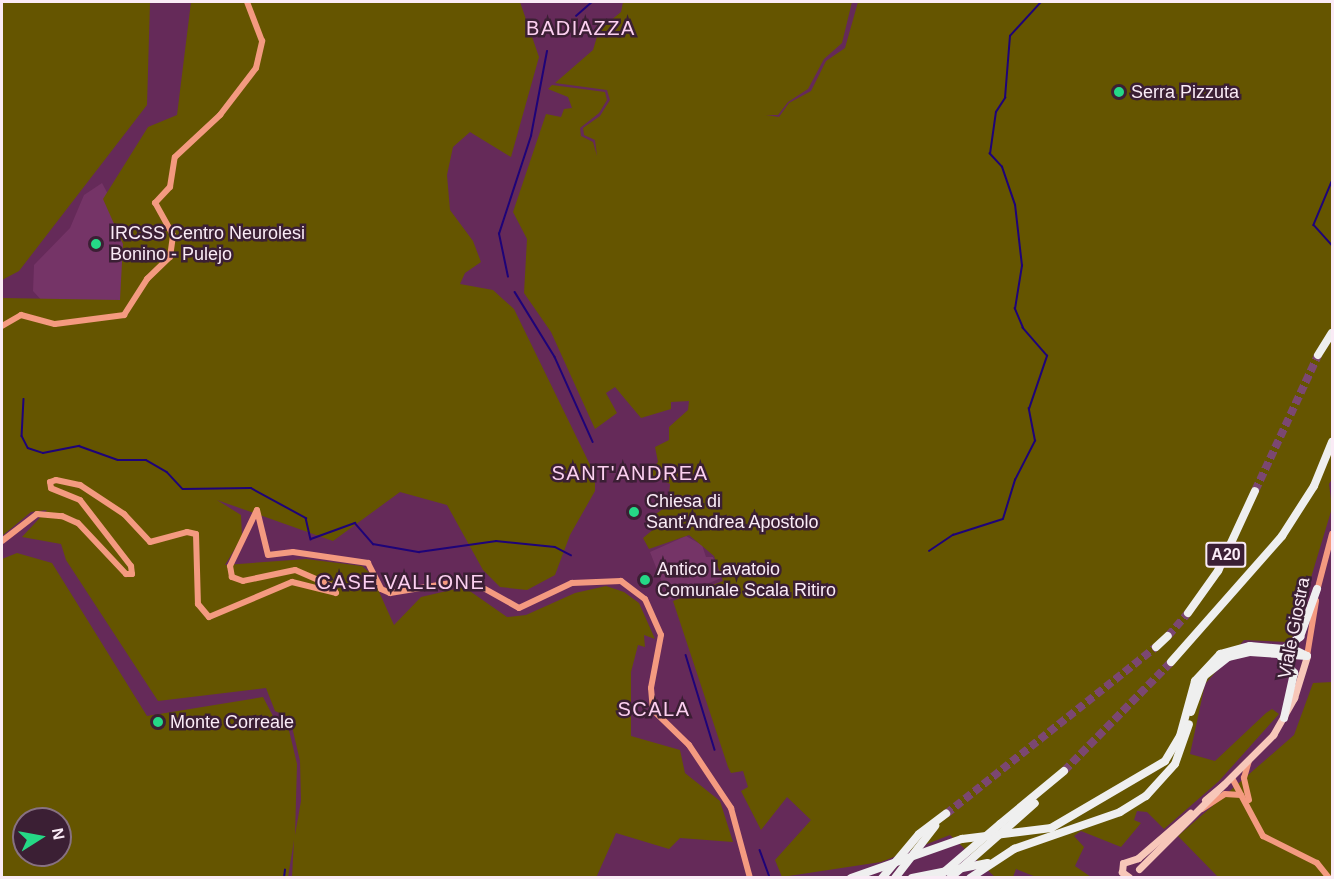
<!DOCTYPE html>
<style>
body{margin:0}
#map{position:relative;width:1334px;height:879px;overflow:hidden;background:#652a59;font-family:Arial,sans-serif}
div>[style]{position:absolute}
.built>*{inset:0;background:#753467}
.green>*{inset:0;background:#655500}
.stream>*{height:1.5px;margin:-0.75px;padding:0 0.75px;transform-origin:0.75px;border-radius:0.75px;background:#1e0379}
.highway-tunnel>*{height:8px;margin-top:-4px;transform-origin:0;background:repeating-linear-gradient(90deg,#7b4771 0 8px,transparent 0 12px)}
.secondary>*{height:6px;margin:-3px;padding:0 3px;transform-origin:3px;border-radius:3px;background:#f49a80}
.primary>*{height:7px;margin:-3.5px;padding:0 3.5px;transform-origin:3.5px;border-radius:3.5px;background:#f7c7b9}
.highway>*{height:8px;margin:-4px;padding:0 4px;transform-origin:4px;border-radius:4px;background:#efefef}
.highway-bridge>*{height:8px;margin:-4px;padding:0 4px;transform-origin:4px;border-radius:4px;background:#efefef}
.dots>*{width:16px;height:16px;translate:-50% -50%;box-sizing:border-box;border:3px solid #3b1f34;border-radius:50%}
span{translate:-50% -50%;white-space:nowrap;text-align:center;line-height:1.15;-webkit-text-stroke:5px #3b1f34;paint-order:stroke}
.shield-label span{padding:2px 4px;background:#3b1f34;border:2px solid;border-radius:4px;-webkit-text-stroke-width:0}
.shield-label{font-size:16px;color:#faebf6;font-weight:700}
.poi-label{font-size:18px;color:#faebf6}
.left{translate:0 -50%;text-align:left}
.street-label{font-size:18px;color:#faebf6}
.neighbourhood-label{font-size:20px;color:#fcd0f0;letter-spacing:1.5px}
.frame{position:absolute;inset:0;border:3px solid #faebf6;pointer-events:none}
.north{position:absolute;left:12px;top:807px;width:60px;height:60px;box-sizing:border-box;background:#3b1f34;border:2px solid #877182;border-radius:50%;rotate:79deg;font-size:16px;font-weight:700;line-height:24px;text-align:center;color:#faebf6}
.north::after{content:'';display:block;margin:auto;width:21px;height:27px;background:#25d886;clip-path:polygon(50% 0,100% 100%,50% 72%,0 100%)}
</style>
<div id="map">
<div class="built">
<div style="clip-path:polygon(102px 183px,128px 231px,123px 306px,44px 303px,33px 291px,34px 265px,70px 228px,84px 195px)"></div>
<div style="clip-path:polygon(686px 536px,702px 545px,706px 557px,713px 557px,721px 578px,669px 600px,650px 552px)"></div>
</div>
<div class="green">
<div style="clip-path:polygon(2px 2px,150px 2px,147px 105px,19px 271px,2px 280px)"></div>
<div style="clip-path:polygon(evenodd,191px 2px,520px 2px,539px 57px,511px 157px,470px 132px,453px 147px,447px 175px,450px 210px,473px 241px,481px 262px,465px 273px,460px 284px,493px 290px,514px 309px,595px 475px,595px 491px,570px 535px,555px 575px,527px 590px,500px 587px,483px 570px,447px 505px,400px 492px,333px 541px,217px 500px,241px 515px,242px 537px,225px 565px,306px 559px,362px 566px,371px 574px,394px 625px,421px 597px,464px 587px,507px 617px,526px 615px,575px 593px,606px 586px,624px 592px,639px 603px,655px 639px,644px 635px,645px 647px,638px 645px,631px 672px,631px 736px,680px 750px,685px 773px,720px 801px,733px 842px,680px 838px,669px 849px,616px 833px,596px 878px,292px 877px,294px 840px,288px 877px,2px 877px,2px 559px,17px 553px,52px 563px,147px 716px,263px 697px,274px 718px,287px 722px,297px 764px,295px 835px,301px 801px,300px 761px,290px 718px,275px 711px,266px 688px,158px 701px,66px 560px,61px 544px,22px 537px,47px 510px,31px 512px,2px 536px,2px 298px,120px 300px,123px 244px,103px 199px,148px 127px,177px 115px,191px 2px,24px 819px,60px 819px,60px 855px,24px 855px,24px 819px)"></div>
<div style="clip-path:polygon(623px 2px,852px 2px,842px 43px,824px 59px,808px 89px,788px 102px,778px 115px,766px 115px,779px 117px,789px 103px,811px 91px,826px 61px,845px 48px,858px 2px,1332px 2px,1332px 479px,1329px 484px,1332px 508px,1294px 634px,1289px 642px,1244px 640px,1205px 684px,1190px 754px,1215px 761px,1266px 713px,1272px 709px,1279px 714px,1219px 781px,1164px 829px,1147px 812px,1137px 811px,1134px 820px,1141px 823px,1121px 847px,1081px 831px,1074px 836px,1084px 847px,1075px 866px,1091px 877px,1036px 877px,1016px 869px,1013px 877px,995px 877px,950px 835px,881px 862px,782px 877px,775px 860px,811px 820px,787px 797px,761px 830px,741px 791px,748px 787px,743px 771px,731px 773px,728px 767px,673px 601px,723px 581px,714px 556px,689px 535px,649px 549px,643px 538px,655px 528px,650px 518px,663px 509px,659px 495px,669px 496px,670px 484px,648px 473px,658px 462px,655px 447px,669px 440px,669px 427px,688px 410px,689px 401px,671px 402px,671px 409px,641px 418px,615px 387px,606px 393px,617px 413px,595px 429px,551px 332px,524px 293px,527px 239px,513px 212px,546px 114px,561px 117px,564px 109px,572px 108px,568px 97px,548px 89px,552px 85px,605px 92px,607px 100px,599px 113px,580px 128px,581px 136px,593px 142px,597px 156px,595px 140px,584px 135px,583px 128px,600px 116px,610px 100px,607px 90px,555px 83px,593px 50px,599px 30px,621px 12px)"></div>
<div style="clip-path:polygon(1332px 682px,1332px 877px,1218px 877px,1178px 836px,1294px 735px,1313px 683px)"></div>
</div>
<div class="stream">
<div style="left:576px;top:16px;width:21px;rotate:-41deg"></div>
<div style="left:1332px;top:182px;width:47px;rotate:112.7deg"></div>
<div style="left:1314px;top:225px;width:27px;rotate:48deg"></div>
<div style="left:508px;top:277px;width:44px;rotate:-101.8deg"></div>
<div style="left:499px;top:234px;width:103px;rotate:-71.9deg"></div>
<div style="left:531px;top:136px;width:86px;rotate:-79.3deg"></div>
<div style="left:515px;top:292px;width:76px;rotate:58.4deg"></div>
<div style="left:555px;top:357px;width:93px;rotate:65.9deg"></div>
<div style="left:24px;top:399px;width:37px;rotate:93deg"></div>
<div style="left:22px;top:436px;width:13px;rotate:63deg"></div>
<div style="left:28px;top:448px;width:16px;rotate:18deg"></div>
<div style="left:43px;top:453px;width:37px;rotate:-11deg"></div>
<div style="left:79px;top:446px;width:41px;rotate:19.7deg"></div>
<div style="left:118px;top:460px;width:28px"></div>
<div style="left:146px;top:460px;width:24px;rotate:30deg"></div>
<div style="left:167px;top:472px;width:23px;rotate:47deg"></div>
<div style="left:183px;top:489px;width:68px;rotate:-0.8deg"></div>
<div style="left:251px;top:488px;width:63px;rotate:28.6deg"></div>
<div style="left:306px;top:518px;width:22px;rotate:77deg"></div>
<div style="left:311px;top:539px;width:47px;rotate:-20deg"></div>
<div style="left:355px;top:523px;width:28px;rotate:49deg"></div>
<div style="left:373px;top:544px;width:47px;rotate:9.9deg"></div>
<div style="left:419px;top:552px;width:78px;rotate:-8.1deg"></div>
<div style="left:496px;top:541px;width:59px;rotate:5.8deg"></div>
<div style="left:555px;top:547px;width:18px;rotate:27deg"></div>
<div style="left:929px;top:551px;width:29px;rotate:-34deg"></div>
<div style="left:953px;top:535px;width:52px;rotate:-17.7deg"></div>
<div style="left:1003px;top:519px;width:41px;rotate:-72.9deg"></div>
<div style="left:1015px;top:480px;width:44px;rotate:-62.9deg"></div>
<div style="left:1035px;top:441px;width:33px;rotate:-101deg"></div>
<div style="left:1029px;top:409px;width:56px;rotate:-71.2deg"></div>
<div style="left:1047px;top:356px;width:37px;rotate:-131deg"></div>
<div style="left:1023px;top:328px;width:21px;rotate:-113deg"></div>
<div style="left:1015px;top:309px;width:44px;rotate:-80.8deg"></div>
<div style="left:1022px;top:266px;width:61px;rotate:-96.5deg"></div>
<div style="left:1015px;top:205px;width:40px;rotate:-108.9deg"></div>
<div style="left:1002px;top:167px;width:18px;rotate:-133deg"></div>
<div style="left:990px;top:154px;width:42px;rotate:-81.9deg"></div>
<div style="left:996px;top:112px;width:17px;rotate:-57deg"></div>
<div style="left:1005px;top:98px;width:62px;rotate:-85.4deg"></div>
<div style="left:1010px;top:36px;width:46px;rotate:-47.6deg"></div>
<div style="left:686px;top:655px;width:99px;rotate:73deg"></div>
<div style="left:760px;top:850px;width:30px;rotate:70deg"></div>
<div style="left:284px;top:878px;width:8px;rotate:-83deg"></div>
</div>
<div class="highway-tunnel">
<div style="left:1255px;top:491px;width:150px;rotate:-65.1deg"></div>
<div style="left:1168px;top:636px;width:30px;rotate:-49deg"></div>
<div style="left:1064px;top:771px;width:153px;rotate:-45.5deg"></div>
<div style="left:946px;top:814px;width:268px;rotate:-38.5deg"></div>
</div>
<div class="secondary">
<div style="left:2px;top:326px;width:22px;rotate:-30deg"></div>
<div style="left:21px;top:315px;width:35px;rotate:15deg"></div>
<div style="left:55px;top:324px;width:70px;rotate:-7.4deg"></div>
<div style="left:124px;top:315px;width:43px;rotate:-57.4deg"></div>
<div style="left:147px;top:279px;width:32px;rotate:-44deg"></div>
<div style="left:170px;top:257px;width:22px;rotate:-82deg"></div>
<div style="left:173px;top:235px;width:37px;rotate:-119deg"></div>
<div style="left:155px;top:203px;width:22px;rotate:-47deg"></div>
<div style="left:170px;top:187px;width:30px;rotate:-81deg"></div>
<div style="left:175px;top:157px;width:62px;rotate:-43deg"></div>
<div style="left:220px;top:115px;width:59px;rotate:-52.5deg"></div>
<div style="left:256px;top:68px;width:28px;rotate:-77deg"></div>
<div style="left:262px;top:41px;width:42px;rotate:-111deg"></div>
<div style="left:2px;top:541px;width:44px;rotate:-37.6deg"></div>
<div style="left:37px;top:514px;width:25px;rotate:5deg"></div>
<div style="left:62px;top:516px;width:17px;rotate:24deg"></div>
<div style="left:78px;top:523px;width:70px;rotate:46.7deg"></div>
<div style="left:126px;top:574px;width:6px"></div>
<div style="left:132px;top:574px;width:8px;rotate:-97deg"></div>
<div style="left:131px;top:566px;width:83px;rotate:-127.7deg"></div>
<div style="left:80px;top:500px;width:31px;rotate:-158deg"></div>
<div style="left:51px;top:488px;width:6px;rotate:-99deg"></div>
<div style="left:50px;top:482px;width:6px;rotate:-18deg"></div>
<div style="left:56px;top:480px;width:25px;rotate:12deg"></div>
<div style="left:80px;top:485px;width:53px;rotate:33.4deg"></div>
<div style="left:124px;top:514px;width:38px;rotate:47deg"></div>
<div style="left:150px;top:542px;width:38px;rotate:-15deg"></div>
<div style="left:187px;top:532px;width:9px;rotate:13deg"></div>
<div style="left:196px;top:534px;width:70px;rotate:88.4deg"></div>
<div style="left:198px;top:604px;width:17px;rotate:50deg"></div>
<div style="left:209px;top:617px;width:90px;rotate:-22.9deg"></div>
<div style="left:292px;top:582px;width:45px;rotate:14deg"></div>
<div style="left:336px;top:593px;width:8px;rotate:-120deg"></div>
<div style="left:332px;top:586px;width:40px;rotate:-156.6deg"></div>
<div style="left:295px;top:570px;width:53px;rotate:168.1deg"></div>
<div style="left:243px;top:581px;width:12px;rotate:-160deg"></div>
<div style="left:232px;top:577px;width:11px;rotate:-100deg"></div>
<div style="left:230px;top:566px;width:62px;rotate:-64.3deg"></div>
<div style="left:257px;top:510px;width:46px;rotate:76.3deg"></div>
<div style="left:268px;top:555px;width:25px;rotate:-7deg"></div>
<div style="left:293px;top:552px;width:76px;rotate:8.3deg"></div>
<div style="left:368px;top:563px;width:29px;rotate:63deg"></div>
<div style="left:381px;top:589px;width:10px;rotate:24deg"></div>
<div style="left:390px;top:593px;width:80px;rotate:-9.3deg"></div>
<div style="left:469px;top:580px;width:57px;rotate:29.2deg"></div>
<div style="left:519px;top:608px;width:59px;rotate:-25.3deg"></div>
<div style="left:572px;top:583px;width:49px;rotate:-2.3deg"></div>
<div style="left:621px;top:581px;width:30px;rotate:37deg"></div>
<div style="left:645px;top:599px;width:39px;rotate:66deg"></div>
<div style="left:661px;top:635px;width:54px;rotate:100.7deg"></div>
<div style="left:651px;top:688px;width:22px;rotate:85deg"></div>
<div style="left:653px;top:710px;width:50px;rotate:44.2deg"></div>
<div style="left:689px;top:745px;width:76px;rotate:56.3deg"></div>
<div style="left:731px;top:808px;width:73px;rotate:74.8deg"></div>
<div style="left:1317px;top:591px;width:59px;rotate:-75.3deg"></div>
<div style="left:1307px;top:656px;width:56px;rotate:-80.7deg"></div>
<div style="left:1232px;top:778px;width:66px;rotate:61.9deg"></div>
<div style="left:1263px;top:836px;width:60px;rotate:26.6deg"></div>
<div style="left:1317px;top:863px;width:19px;rotate:51deg"></div>
<div style="left:1249px;top:800px;width:23px;rotate:-103deg"></div>
<div style="left:1244px;top:778px;width:18px;rotate:-74deg"></div>
<div style="left:1202px;top:809px;width:27px;rotate:-33deg"></div>
<div style="left:1225px;top:794px;width:16px;rotate:4deg"></div>
</div>
<div class="primary">
<div style="left:1205px;top:800px;width:25px;rotate:-40deg"></div>
<div style="left:1139px;top:869px;width:190px;rotate:-45deg"></div>
<div style="left:1273px;top:735px;width:43px;rotate:-60.4deg"></div>
<div style="left:1294px;top:698px;width:44px;rotate:-72.8deg"></div>
<div style="left:1129px;top:877px;width:9px;rotate:-144deg"></div>
<div style="left:1122px;top:872px;width:9px;rotate:-84deg"></div>
<div style="left:1123px;top:863px;width:16px;rotate:-18deg"></div>
<div style="left:1138px;top:858px;width:69px;rotate:-40.9deg"></div>
</div>
<div class="highway">
<div style="left:1318px;top:355px;width:26px;rotate:-58deg"></div>
<div style="left:1188px;top:613px;width:52px;rotate:-54.5deg"></div>
<div style="left:1218px;top:571px;width:88px;rotate:-65.2deg"></div>
<div style="left:1156px;top:647px;width:16px;rotate:-43deg"></div>
<div style="left:1285px;top:648px;width:19px;rotate:-36deg"></div>
<div style="left:1300px;top:637px;width:51px;rotate:-70.5deg"></div>
<div style="left:1281px;top:657px;width:21px;rotate:51deg"></div>
<div style="left:1294px;top:673px;width:46px;rotate:102.5deg"></div>
<div style="left:1171px;top:662px;width:168px;rotate:-48.6deg"></div>
<div style="left:1282px;top:536px;width:59px;rotate:-57.4deg"></div>
<div style="left:1314px;top:486px;width:48px;rotate:-67.8deg"></div>
<div style="left:1191px;top:712px;width:38px;rotate:-70deg"></div>
<div style="left:1204px;top:676px;width:31px;rotate:-38deg"></div>
<div style="left:1228px;top:657px;width:23px;rotate:-13deg"></div>
<div style="left:1250px;top:652px;width:57px;rotate:4deg"></div>
<div style="left:1000px;top:824px;width:83px;rotate:-39.6deg"></div>
<div style="left:851px;top:878px;width:118px;rotate:-19.4deg"></div>
<div style="left:962px;top:839px;width:90px;rotate:-7deg"></div>
<div style="left:1051px;top:828px;width:132px;rotate:-30.4deg"></div>
<div style="left:1165px;top:761px;width:29px;rotate:-59deg"></div>
<div style="left:1180px;top:736px;width:57px;rotate:-74.7deg"></div>
<div style="left:1195px;top:681px;width:37px;rotate:-47deg"></div>
<div style="left:1220px;top:654px;width:31px;rotate:-15deg"></div>
<div style="left:1250px;top:646px;width:45px;rotate:5.1deg"></div>
<div style="left:1295px;top:650px;width:13px;rotate:27deg"></div>
<div style="left:882px;top:878px;width:57px;rotate:-49.9deg"></div>
<div style="left:919px;top:834px;width:34px;rotate:-37deg"></div>
<div style="left:895px;top:878px;width:66px;rotate:-52.4deg"></div>
<div style="left:912px;top:878px;width:77px;rotate:-11.2deg"></div>
<div style="left:970px;top:878px;width:53px;rotate:-33.4deg"></div>
<div style="left:1014px;top:849px;width:112px;rotate:-19.2deg"></div>
<div style="left:1120px;top:812px;width:31px;rotate:-32deg"></div>
<div style="left:1146px;top:796px;width:43px;rotate:-47.8deg"></div>
<div style="left:1175px;top:764px;width:42px;rotate:-70.7deg"></div>
</div>
<div class="highway-bridge">
<div style="left:937px;top:878px;width:83px;rotate:-40.6deg"></div>
<div style="left:950px;top:878px;width:113px;rotate:-41.4deg"></div>
</div>
<div class="dots">
<div style="left:1119px;top:92px;background:#25d886"></div>
<div style="left:96px;top:244px;background:#25d886"></div>
<div style="left:634px;top:512px;background:#25d886"></div>
<div style="left:645px;top:580px;background:#25d886"></div>
<div style="left:158px;top:722px;background:#25d886"></div>
</div>
<div class="shield-label">
<span style="left:1226px;top:555px">A20</span>
</div>
<div class="poi-label">
<span class="left" style="left:1131px;top:92px">Serra Pizzuta</span>
<span class="left" style="left:110px;top:244px">IRCSS Centro Neurolesi<br>Bonino - Pulejo</span>
<span class="left" style="left:646px;top:512px">Chiesa di<br>Sant'Andrea Apostolo</span>
<span class="left" style="left:657px;top:580px">Antico Lavatoio<br>Comunale Scala Ritiro</span>
<span class="left" style="left:170px;top:722px">Monte Correale</span>
</div>
<div class="street-label">
<span style="left:1294px;top:628px;rotate:-79deg">Viale Giostra</span>
</div>
<div class="neighbourhood-label">
<span style="left:581px;top:28px">BADIAZZA</span>
<span style="left:630px;top:473px">SANT'ANDREA</span>
<span style="left:401px;top:582px">CASE VALLONE</span>
<span style="left:654px;top:709px">SCALA</span>
</div>
<div class="frame"></div>
<div class="north">N</div>
</div>
